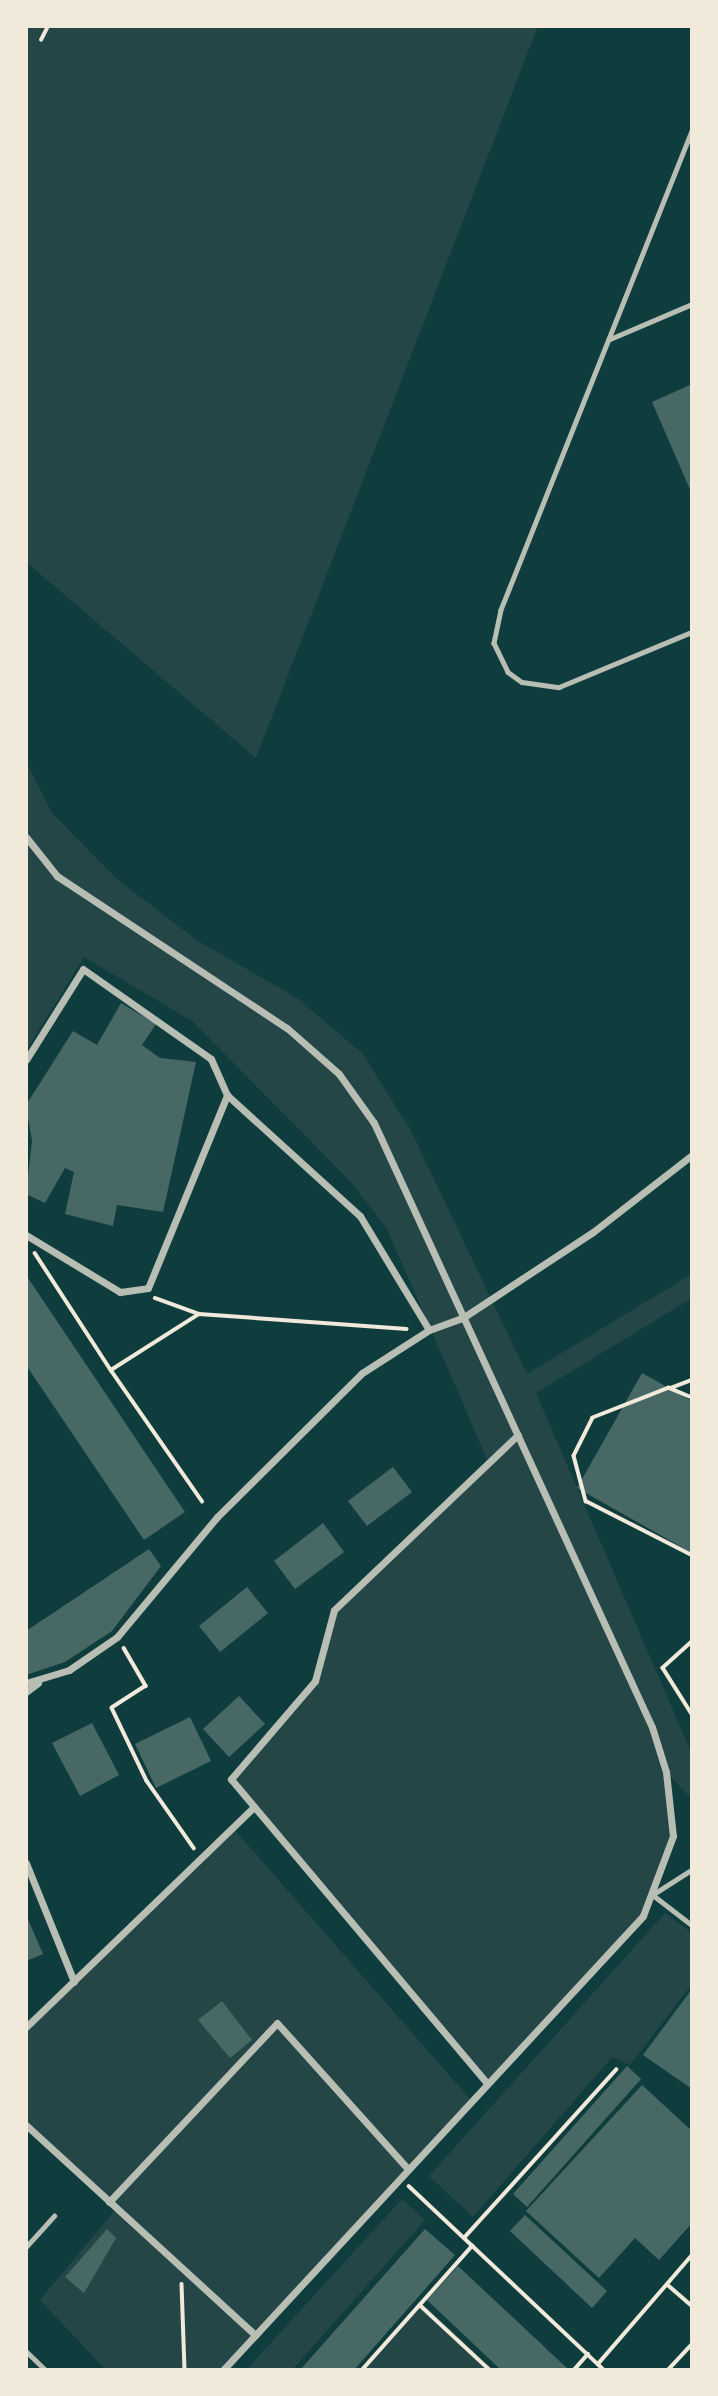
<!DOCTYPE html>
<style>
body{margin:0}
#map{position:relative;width:718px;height:2396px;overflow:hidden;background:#0f3d3e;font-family:"Noto Serif",serif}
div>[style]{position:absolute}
.green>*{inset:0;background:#244646}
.building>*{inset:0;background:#486865}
.path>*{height:3.5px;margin:-1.75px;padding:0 1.75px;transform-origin:1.75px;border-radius:1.75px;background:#f1e9da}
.service>*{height:4.5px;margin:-2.25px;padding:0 2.25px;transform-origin:2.25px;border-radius:2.25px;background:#b8beb3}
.minor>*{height:7px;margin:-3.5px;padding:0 3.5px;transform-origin:3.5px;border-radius:3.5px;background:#b8beb3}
span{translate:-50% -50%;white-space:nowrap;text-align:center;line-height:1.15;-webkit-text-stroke:5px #f1e9da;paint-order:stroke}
.frame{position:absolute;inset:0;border:28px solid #f1e9da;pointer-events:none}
</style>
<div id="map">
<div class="green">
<div style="clip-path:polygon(26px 26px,538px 26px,256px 758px,26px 562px)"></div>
<div style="clip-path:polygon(26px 761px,52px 813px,118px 880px,198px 941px,297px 998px,362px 1053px,410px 1129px,527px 1374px,692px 1274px,692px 1298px,536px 1393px,692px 1754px,692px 1799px,667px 1773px,673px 1836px,662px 1878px,639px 1920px,486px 2082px,231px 1779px,315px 1681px,334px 1610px,488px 1461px,387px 1229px,351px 1182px,192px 1021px,84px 957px,26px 1051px)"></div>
<div style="clip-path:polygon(233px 1828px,470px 2099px,223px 2370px,106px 2370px,40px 2300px,117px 2208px,26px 2125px,26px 2027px)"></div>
<div style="clip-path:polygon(665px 1913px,692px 1933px,692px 1984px,630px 2065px,612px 2057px,473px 2217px,429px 2176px)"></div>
<div style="clip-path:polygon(402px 2199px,425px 2220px,292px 2370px,246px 2370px)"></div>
<div style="clip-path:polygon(423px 2304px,494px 2370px,365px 2370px)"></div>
</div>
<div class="building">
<div style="clip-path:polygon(692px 384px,692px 494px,652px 402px)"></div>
<div style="clip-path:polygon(121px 1003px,156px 1024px,142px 1045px,160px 1058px,196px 1062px,163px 1212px,117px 1205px,113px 1226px,65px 1214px,74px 1172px,65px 1168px,45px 1203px,26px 1194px,32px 1141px,26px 1105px,73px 1031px,97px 1045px)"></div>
<div style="clip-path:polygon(26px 1275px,185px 1512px,144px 1540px,26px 1365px)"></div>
<div style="clip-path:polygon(642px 1373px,692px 1401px,692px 1553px,577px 1488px)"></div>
<div style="clip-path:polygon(393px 1467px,412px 1492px,367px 1526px,348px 1501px)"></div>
<div style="clip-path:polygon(323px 1523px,344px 1552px,295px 1589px,274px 1561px)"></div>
<div style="clip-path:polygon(149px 1549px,161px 1566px,112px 1631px,65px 1662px,26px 1675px,26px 1631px)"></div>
<div style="clip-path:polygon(247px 1587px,268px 1613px,220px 1652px,199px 1626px)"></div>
<div style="clip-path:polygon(239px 1696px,265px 1724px,229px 1757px,203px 1729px)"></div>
<div style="clip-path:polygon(190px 1717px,211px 1761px,156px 1788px,135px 1744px)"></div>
<div style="clip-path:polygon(92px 1723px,119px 1775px,80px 1796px,52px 1743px)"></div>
<div style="clip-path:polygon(26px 1915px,43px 1954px,26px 1961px)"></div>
<div style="clip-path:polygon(692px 1989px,692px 2089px,643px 2055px)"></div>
<div style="clip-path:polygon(222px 2001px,252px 2040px,230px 2058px,198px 2020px)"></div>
<div style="clip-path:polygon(627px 2066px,641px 2079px,527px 2207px,513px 2194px)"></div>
<div style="clip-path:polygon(642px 2085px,692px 2131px,692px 2223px,659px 2260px,635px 2238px,599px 2278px,526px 2211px)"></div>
<div style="clip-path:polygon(525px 2215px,607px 2291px,592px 2308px,510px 2231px)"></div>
<div style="clip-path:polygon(107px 2229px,116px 2238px,84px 2293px,65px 2277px)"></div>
<div style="clip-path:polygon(425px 2229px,455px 2255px,354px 2370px,300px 2370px)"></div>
<div style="clip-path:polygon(458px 2266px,569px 2370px,501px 2370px,427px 2300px)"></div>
</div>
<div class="path">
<div style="left:41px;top:40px;width:16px;rotate:-63deg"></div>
<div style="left:35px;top:1253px;width:140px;rotate:57deg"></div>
<div style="left:111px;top:1370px;width:104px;rotate:-32.5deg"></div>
<div style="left:155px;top:1298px;width:47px;rotate:20deg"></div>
<div style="left:199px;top:1314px;width:208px;rotate:4.1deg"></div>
<div style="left:111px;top:1370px;width:160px;rotate:55.2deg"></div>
<div style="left:671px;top:1388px;width:22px;rotate:-21deg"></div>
<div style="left:692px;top:1398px;width:25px;rotate:-157deg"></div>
<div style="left:669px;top:1388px;width:82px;rotate:158.5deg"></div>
<div style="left:593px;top:1418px;width:42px;rotate:116.6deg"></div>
<div style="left:574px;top:1456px;width:47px;rotate:75.1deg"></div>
<div style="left:586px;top:1501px;width:119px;rotate:27deg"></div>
<div style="left:692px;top:1642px;width:39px;rotate:138deg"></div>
<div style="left:663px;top:1668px;width:54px;rotate:57.8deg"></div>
<div style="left:124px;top:1648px;width:44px;rotate:59.9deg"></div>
<div style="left:146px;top:1686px;width:40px;rotate:147.1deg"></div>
<div style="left:112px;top:1708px;width:81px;rotate:64.4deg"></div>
<div style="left:147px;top:1781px;width:82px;rotate:55deg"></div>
<div style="left:409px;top:2186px;width:260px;rotate:43.3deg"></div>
<div style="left:598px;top:2364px;width:144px;rotate:-49.2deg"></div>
<div style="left:464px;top:2238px;width:227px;rotate:-47.9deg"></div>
<div style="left:182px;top:2284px;width:86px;rotate:88deg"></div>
<div style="left:668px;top:2285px;width:32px;rotate:41deg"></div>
<div style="left:420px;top:2305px;width:96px;rotate:42.9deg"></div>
<div style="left:598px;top:2364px;width:8px;rotate:45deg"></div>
<div style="left:362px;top:2370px;width:166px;rotate:-48.4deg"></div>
<div style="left:574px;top:2370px;width:21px;rotate:-49deg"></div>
<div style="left:668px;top:2370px;width:35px;rotate:-47deg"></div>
</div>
<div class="service">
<div style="left:692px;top:131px;width:516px;rotate:111.74deg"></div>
<div style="left:501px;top:610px;width:34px;rotate:102deg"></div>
<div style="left:494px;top:643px;width:32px;rotate:64deg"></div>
<div style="left:508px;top:672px;width:17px;rotate:36deg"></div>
<div style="left:522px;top:682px;width:37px;rotate:8deg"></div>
<div style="left:559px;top:687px;width:144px;rotate:-22.5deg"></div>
<div style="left:610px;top:339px;width:89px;rotate:-23.1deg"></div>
<div style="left:692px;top:1870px;width:46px;rotate:147.3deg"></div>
<div style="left:653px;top:1895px;width:49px;rotate:37.6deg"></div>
<div style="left:26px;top:2247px;width:42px;rotate:-47.9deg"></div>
<div style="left:26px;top:2351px;width:28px;rotate:44deg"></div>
</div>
<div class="minor">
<div style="left:26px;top:837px;width:50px;rotate:51.5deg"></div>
<div style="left:57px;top:876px;width:276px;rotate:33.5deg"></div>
<div style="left:287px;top:1028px;width:69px;rotate:41.5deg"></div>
<div style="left:339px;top:1074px;width:60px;rotate:54.5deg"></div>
<div style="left:374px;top:1123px;width:665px;rotate:65.29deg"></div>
<div style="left:652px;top:1727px;width:47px;rotate:72.7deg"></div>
<div style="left:666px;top:1772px;width:64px;rotate:83.8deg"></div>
<div style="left:673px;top:1836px;width:85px;rotate:110.6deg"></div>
<div style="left:643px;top:1916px;width:618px;rotate:132.77deg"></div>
<div style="left:26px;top:1060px;width:107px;rotate:-57.9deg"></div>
<div style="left:83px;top:969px;width:156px;rotate:35.1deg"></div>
<div style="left:211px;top:1059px;width:39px;rotate:66deg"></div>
<div style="left:227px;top:1095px;width:180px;rotate:42.3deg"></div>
<div style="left:360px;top:1216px;width:133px;rotate:58.8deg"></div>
<div style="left:26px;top:1235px;width:110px;rotate:31.2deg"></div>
<div style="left:120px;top:1292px;width:28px;rotate:-8deg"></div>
<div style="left:148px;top:1288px;width:209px;rotate:-67.7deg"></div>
<div style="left:26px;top:1683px;width:45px;rotate:-16.8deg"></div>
<div style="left:69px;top:1670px;width:58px;rotate:-34.5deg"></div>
<div style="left:117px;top:1637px;width:156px;rotate:-50.2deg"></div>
<div style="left:217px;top:1517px;width:204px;rotate:-44.8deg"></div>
<div style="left:362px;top:1373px;width:80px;rotate:-32.7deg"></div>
<div style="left:429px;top:1330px;width:37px;rotate:-20deg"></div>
<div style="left:464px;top:1317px;width:154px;rotate:-33.4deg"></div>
<div style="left:593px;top:1232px;width:125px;rotate:-37.9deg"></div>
<div style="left:26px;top:1692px;width:15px;rotate:-37deg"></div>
<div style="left:26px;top:1863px;width:128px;rotate:68deg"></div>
<div style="left:26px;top:2027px;width:317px;rotate:-44deg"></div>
<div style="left:486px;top:2082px;width:396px;rotate:-130.1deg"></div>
<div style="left:231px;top:1779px;width:129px;rotate:-49.4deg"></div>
<div style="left:315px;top:1681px;width:73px;rotate:-75deg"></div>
<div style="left:334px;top:1610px;width:254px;rotate:-43.6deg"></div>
<div style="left:26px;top:2125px;width:311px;rotate:42.5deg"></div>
<div style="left:109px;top:2202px;width:245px;rotate:-46.8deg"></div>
<div style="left:277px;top:2023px;width:195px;rotate:48.1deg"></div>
</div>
<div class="frame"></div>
</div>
